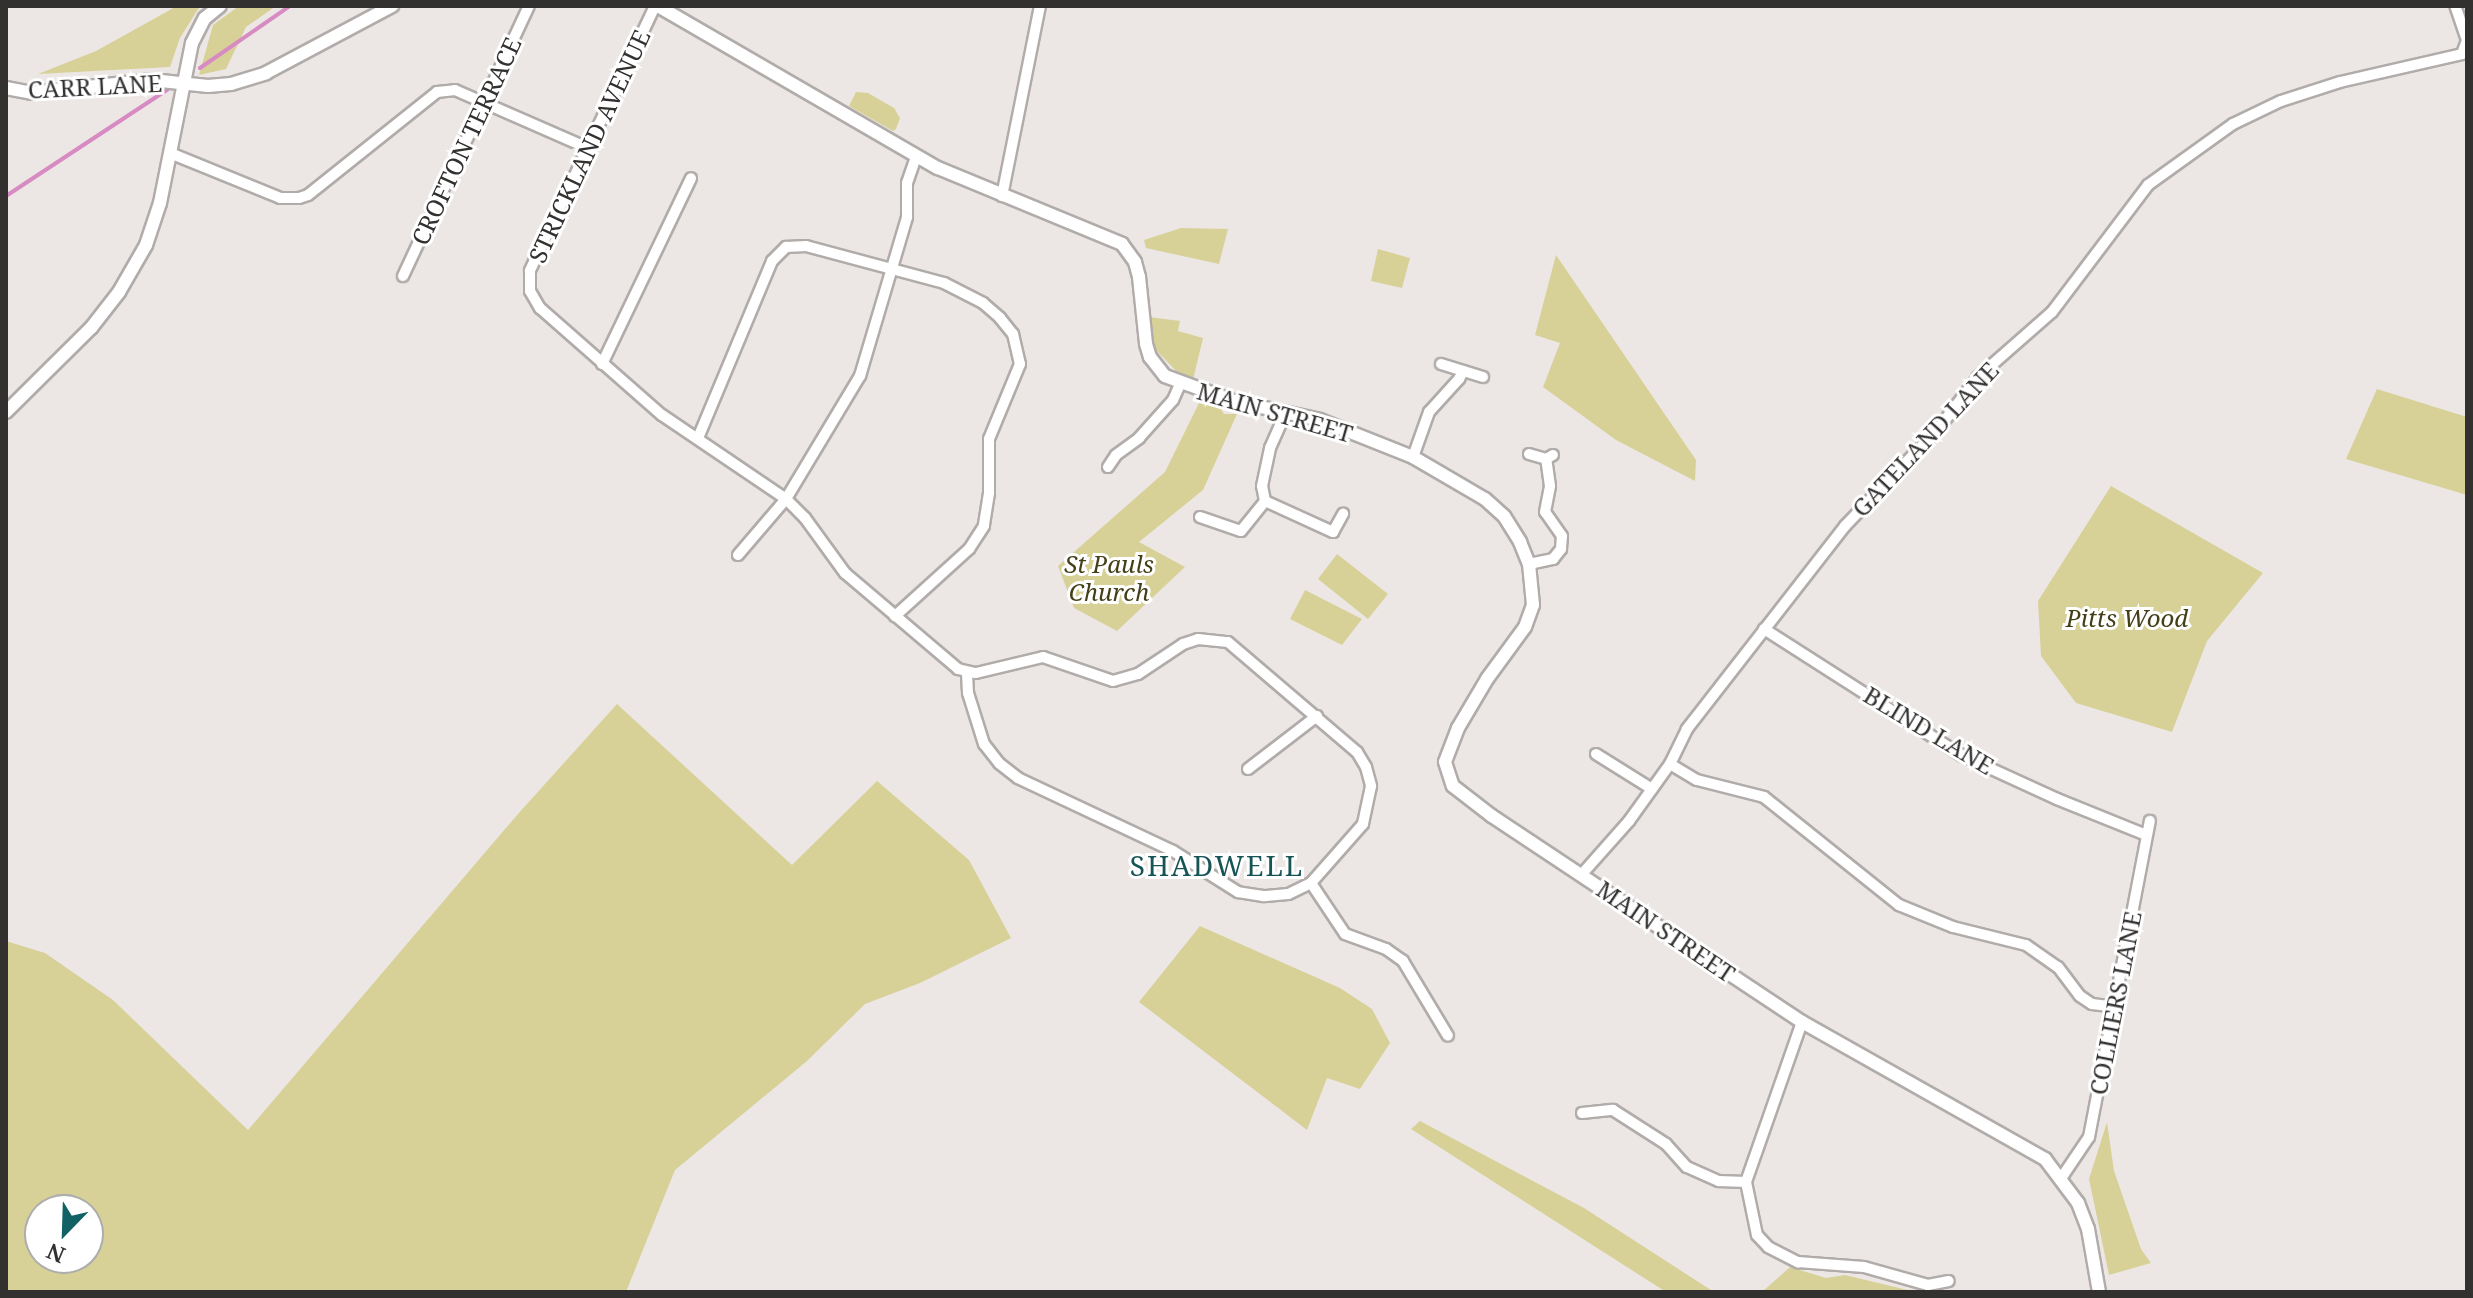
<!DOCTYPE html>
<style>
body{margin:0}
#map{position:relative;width:2473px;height:1298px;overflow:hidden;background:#ece7e5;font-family:"Noto Serif",serif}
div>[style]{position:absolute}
.green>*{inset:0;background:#d7d198}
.stream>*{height:4px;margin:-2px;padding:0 2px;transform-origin:2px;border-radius:2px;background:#d78bc2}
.roads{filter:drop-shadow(2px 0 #b1acaa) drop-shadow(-2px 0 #b1acaa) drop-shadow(0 2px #b1acaa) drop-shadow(0 -2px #b1acaa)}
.minor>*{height:10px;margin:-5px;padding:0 5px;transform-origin:5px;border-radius:5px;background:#fff}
.tertiary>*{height:12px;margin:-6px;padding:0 6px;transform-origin:6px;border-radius:6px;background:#fff}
span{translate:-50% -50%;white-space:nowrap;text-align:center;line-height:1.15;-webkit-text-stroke:6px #fff;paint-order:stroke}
.street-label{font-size:24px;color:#333130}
.park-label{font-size:24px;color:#443f17;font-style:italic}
.quarter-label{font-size:28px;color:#175455;letter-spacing:2px}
.frame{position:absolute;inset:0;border:8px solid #333130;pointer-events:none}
.north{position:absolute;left:24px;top:1194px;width:80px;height:80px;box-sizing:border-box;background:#fff;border:2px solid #adadac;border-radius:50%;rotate:203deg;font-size:22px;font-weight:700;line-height:32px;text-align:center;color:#333130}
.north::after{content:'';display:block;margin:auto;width:28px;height:36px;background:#116264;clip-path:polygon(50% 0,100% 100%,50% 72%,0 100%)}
</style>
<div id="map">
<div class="green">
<div style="clip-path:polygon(177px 6px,200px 6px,180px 38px,170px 67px,38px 74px,96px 51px)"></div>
<div style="clip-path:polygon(239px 6px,276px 6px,246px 27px,226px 69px,199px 75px,213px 25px)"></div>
<div style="clip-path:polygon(856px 92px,868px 93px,894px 108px,900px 118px,896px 129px,893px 131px,849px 106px)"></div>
<div style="clip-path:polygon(1181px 228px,1228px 229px,1219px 264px,1146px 248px,1144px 240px)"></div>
<div style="clip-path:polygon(1378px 249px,1410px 258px,1402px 288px,1371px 281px)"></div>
<div style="clip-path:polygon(1556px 255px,1696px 460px,1695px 481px,1616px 440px,1543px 387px,1560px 343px,1535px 335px)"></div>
<div style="clip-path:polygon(1149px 317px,1180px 321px,1178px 331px,1203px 338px,1193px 380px,1179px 374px,1155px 349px)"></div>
<div style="clip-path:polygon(2377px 389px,2467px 417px,2467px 495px,2346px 459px)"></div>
<div style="clip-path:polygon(1200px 401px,1221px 409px,1224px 414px,1237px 414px,1203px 490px,1139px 542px,1185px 567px,1117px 631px,1074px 608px,1058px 566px,1165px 472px)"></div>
<div style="clip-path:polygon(2111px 486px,2263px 573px,2207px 641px,2172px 732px,2076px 703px,2041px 656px,2038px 601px)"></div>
<div style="clip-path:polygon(1337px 554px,1388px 594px,1368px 619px,1318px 579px)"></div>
<div style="clip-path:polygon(1305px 590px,1362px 619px,1342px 645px,1290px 619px)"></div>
<div style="clip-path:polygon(evenodd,617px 704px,792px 865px,877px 781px,969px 860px,1011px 938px,920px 983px,865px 1004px,807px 1061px,675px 1170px,626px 1292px,6px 1292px,6px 941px,45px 953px,113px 1000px,248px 1130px,518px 814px,617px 704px,40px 1210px,88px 1210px,88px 1258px,40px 1258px,40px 1210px)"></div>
<div style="clip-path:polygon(1200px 926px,1340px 988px,1372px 1009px,1390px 1043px,1360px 1089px,1327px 1078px,1307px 1130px,1139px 1002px)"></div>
<div style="clip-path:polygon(1420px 1121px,1584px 1208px,1714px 1292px,1666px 1292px,1411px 1129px)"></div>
<div style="clip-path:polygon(2107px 1122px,2114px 1171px,2141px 1249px,2151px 1263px,2109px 1275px,2089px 1179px)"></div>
<div style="clip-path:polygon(1790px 1267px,1826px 1278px,1845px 1275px,1916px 1292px,1762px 1292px)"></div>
</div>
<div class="stream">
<div style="left:200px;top:68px;width:109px;rotate:-34.6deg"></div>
<div style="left:6px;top:196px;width:194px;rotate:-33.4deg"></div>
</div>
<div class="roads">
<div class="minor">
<div style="left:655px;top:6px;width:293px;rotate:115.3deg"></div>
<div style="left:530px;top:271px;width:20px;rotate:90deg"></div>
<div style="left:530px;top:291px;width:20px;rotate:60deg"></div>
<div style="left:540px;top:308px;width:162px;rotate:41.3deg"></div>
<div style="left:662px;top:415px;width:150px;rotate:34.1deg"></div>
<div style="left:786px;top:499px;width:27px;rotate:45deg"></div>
<div style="left:805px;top:518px;width:68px;rotate:54deg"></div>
<div style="left:845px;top:573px;width:148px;rotate:40.3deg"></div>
<div style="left:958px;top:669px;width:18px;rotate:13deg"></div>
<div style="left:976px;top:673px;width:69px;rotate:-13.4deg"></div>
<div style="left:1043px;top:657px;width:74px;rotate:18.9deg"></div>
<div style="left:1113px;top:681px;width:26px;rotate:-16deg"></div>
<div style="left:1138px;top:674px;width:54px;rotate:-33.7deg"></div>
<div style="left:1183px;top:644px;width:16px;rotate:-18deg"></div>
<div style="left:1198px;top:639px;width:30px;rotate:6deg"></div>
<div style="left:1228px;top:642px;width:170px;rotate:40.5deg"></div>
<div style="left:1357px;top:752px;width:17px;rotate:59deg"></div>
<div style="left:1366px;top:767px;width:20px;rotate:75deg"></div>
<div style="left:1371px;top:786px;width:39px;rotate:102deg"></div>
<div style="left:1363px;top:824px;width:79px;rotate:131.4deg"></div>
<div style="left:1311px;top:883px;width:25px;rotate:154deg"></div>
<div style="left:1288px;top:894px;width:25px;rotate:175deg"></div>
<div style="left:1263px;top:896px;width:25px;rotate:-171deg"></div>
<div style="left:1238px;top:892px;width:77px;rotate:-147.8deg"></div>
<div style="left:1173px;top:851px;width:171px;rotate:-154.8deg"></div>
<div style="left:1018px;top:778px;width:24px;rotate:-142deg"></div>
<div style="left:999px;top:763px;width:24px;rotate:-128deg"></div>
<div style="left:984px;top:744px;width:53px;rotate:-107.4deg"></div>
<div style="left:968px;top:693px;width:21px;rotate:-93deg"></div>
<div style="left:170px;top:153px;width:119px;rotate:22.2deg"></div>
<div style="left:280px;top:198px;width:19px"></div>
<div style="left:299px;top:198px;width:9px;rotate:-18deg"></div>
<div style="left:308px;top:195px;width:165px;rotate:-38.6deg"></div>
<div style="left:437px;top:92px;width:18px;rotate:-6deg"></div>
<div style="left:455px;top:90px;width:145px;rotate:23.6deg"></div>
<div style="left:1002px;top:196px;width:194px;rotate:-78.7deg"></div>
<div style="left:403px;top:276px;width:298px;rotate:-65deg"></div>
<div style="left:602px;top:364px;width:206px;rotate:-64.4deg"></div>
<div style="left:1441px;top:364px;width:44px;rotate:17.2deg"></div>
<div style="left:698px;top:438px;width:192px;rotate:-67.3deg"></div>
<div style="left:772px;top:261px;width:20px;rotate:-45deg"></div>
<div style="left:786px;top:247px;width:20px;rotate:-3deg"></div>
<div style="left:806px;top:246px;width:143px;rotate:15deg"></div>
<div style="left:944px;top:283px;width:44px;rotate:27.1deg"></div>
<div style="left:983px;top:303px;width:23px;rotate:41deg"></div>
<div style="left:1000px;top:318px;width:21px;rotate:51deg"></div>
<div style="left:1013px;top:334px;width:31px;rotate:77deg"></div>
<div style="left:1020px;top:364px;width:81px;rotate:112.5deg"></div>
<div style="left:989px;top:439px;width:54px;rotate:90deg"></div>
<div style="left:989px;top:493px;width:33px;rotate:99deg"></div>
<div style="left:984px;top:526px;width:27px;rotate:123deg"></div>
<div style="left:969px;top:549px;width:100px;rotate:137.8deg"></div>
<div style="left:1529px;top:454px;width:18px;rotate:16deg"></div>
<div style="left:1546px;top:459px;width:8px;rotate:-30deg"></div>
<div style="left:1413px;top:457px;width:48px;rotate:-70.4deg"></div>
<div style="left:1429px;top:412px;width:45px;rotate:-47.7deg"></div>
<div style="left:1459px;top:379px;width:9px;rotate:-63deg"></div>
<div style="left:1108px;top:467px;width:14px;rotate:-56deg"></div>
<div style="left:1116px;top:455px;width:29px;rotate:-36deg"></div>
<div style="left:1139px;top:438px;width:51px;rotate:-48.2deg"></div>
<div style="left:1173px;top:400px;width:17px;rotate:-66deg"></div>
<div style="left:1265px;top:501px;width:75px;rotate:24.5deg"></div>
<div style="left:1333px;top:532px;width:21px;rotate:-61deg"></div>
<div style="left:1200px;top:517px;width:43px;rotate:18.9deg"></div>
<div style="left:1241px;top:531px;width:38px;rotate:-51deg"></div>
<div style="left:1265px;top:501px;width:15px;rotate:-101deg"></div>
<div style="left:1262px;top:486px;width:39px;rotate:-78deg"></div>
<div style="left:1270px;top:448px;width:39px;rotate:-66deg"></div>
<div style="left:738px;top:555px;width:74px;rotate:-49.4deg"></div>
<div style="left:786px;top:499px;width:144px;rotate:-59deg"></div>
<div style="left:860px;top:376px;width:166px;rotate:-73.5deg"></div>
<div style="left:907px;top:217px;width:34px;rotate:-90deg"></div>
<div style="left:907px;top:183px;width:28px;rotate:-71deg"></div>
<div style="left:1529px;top:564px;width:25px;rotate:-12deg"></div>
<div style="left:1553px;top:559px;width:13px;rotate:-51deg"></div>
<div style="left:1561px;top:549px;width:13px;rotate:-86deg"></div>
<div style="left:1562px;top:536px;width:29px;rotate:-125deg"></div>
<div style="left:1545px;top:512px;width:26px;rotate:-79deg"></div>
<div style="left:1550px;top:486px;width:27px;rotate:-98deg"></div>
<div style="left:1764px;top:629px;width:234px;rotate:32.6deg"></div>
<div style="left:1961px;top:755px;width:106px;rotate:24.6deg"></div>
<div style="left:2057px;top:799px;width:96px;rotate:22deg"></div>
<div style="left:1596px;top:754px;width:66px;rotate:32deg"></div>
<div style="left:1670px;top:764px;width:31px;rotate:31deg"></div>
<div style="left:1697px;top:780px;width:69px;rotate:14.2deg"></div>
<div style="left:1764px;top:797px;width:173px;rotate:38.7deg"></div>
<div style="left:1899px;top:905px;width:58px;rotate:22.2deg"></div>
<div style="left:1953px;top:927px;width:75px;rotate:13.9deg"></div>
<div style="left:2026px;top:945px;width:39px;rotate:35deg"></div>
<div style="left:2058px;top:967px;width:36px;rotate:53deg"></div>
<div style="left:2080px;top:996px;width:14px;rotate:34deg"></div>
<div style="left:2092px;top:1004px;width:23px;rotate:7deg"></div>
<div style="left:1248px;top:769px;width:87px;rotate:-37.5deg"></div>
<div style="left:1582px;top:874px;width:71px;rotate:-48.4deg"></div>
<div style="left:1629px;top:821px;width:70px;rotate:-54.3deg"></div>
<div style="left:1670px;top:764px;width:39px;rotate:-64deg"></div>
<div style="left:1687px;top:729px;width:257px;rotate:-52.1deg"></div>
<div style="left:1845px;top:526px;width:136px;rotate:-46.2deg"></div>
<div style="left:1939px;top:428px;width:64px;rotate:-52.6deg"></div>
<div style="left:1978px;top:377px;width:98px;rotate:-41.3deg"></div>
<div style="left:2052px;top:312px;width:159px;rotate:-52.9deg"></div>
<div style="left:2148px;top:185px;width:105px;rotate:-35.7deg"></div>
<div style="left:2233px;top:124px;width:53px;rotate:-25.6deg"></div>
<div style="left:2281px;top:101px;width:62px;rotate:-17.9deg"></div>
<div style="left:2340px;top:82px;width:125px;rotate:-12.9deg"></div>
<div style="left:2462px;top:54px;width:15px;rotate:-70deg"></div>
<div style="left:2467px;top:40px;width:36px;rotate:-109deg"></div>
<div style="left:1311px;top:883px;width:61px;rotate:56.3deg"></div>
<div style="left:1345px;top:934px;width:44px;rotate:20.1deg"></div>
<div style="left:1386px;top:949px;width:21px;rotate:35deg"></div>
<div style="left:1403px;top:961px;width:87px;rotate:59deg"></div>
<div style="left:1802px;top:1022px;width:170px;rotate:109.3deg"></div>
<div style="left:1746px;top:1182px;width:54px;rotate:78.3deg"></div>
<div style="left:1757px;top:1235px;width:16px;rotate:47deg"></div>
<div style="left:1768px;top:1247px;width:34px;rotate:27deg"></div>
<div style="left:1798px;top:1262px;width:66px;rotate:4.3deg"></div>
<div style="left:1864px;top:1267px;width:66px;rotate:15.7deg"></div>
<div style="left:1928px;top:1285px;width:21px;rotate:-11deg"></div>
<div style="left:1582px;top:1113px;width:31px;rotate:-6deg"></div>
<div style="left:1613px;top:1110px;width:63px;rotate:32.7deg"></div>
<div style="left:1666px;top:1144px;width:31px;rotate:48deg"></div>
<div style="left:1687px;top:1167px;width:35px;rotate:24deg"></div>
<div style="left:1719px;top:1181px;width:27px;rotate:2deg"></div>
<div style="left:2062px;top:1177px;width:48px;rotate:-56deg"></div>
<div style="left:2089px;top:1137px;width:322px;rotate:-79.1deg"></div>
</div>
<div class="tertiary">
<div style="left:658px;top:6px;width:323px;rotate:30.1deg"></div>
<div style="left:938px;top:168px;width:199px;rotate:22.4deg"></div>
<div style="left:1122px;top:244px;width:22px;rotate:54deg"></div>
<div style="left:1135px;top:262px;width:16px;rotate:75deg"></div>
<div style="left:1139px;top:277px;width:67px;rotate:84deg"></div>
<div style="left:1146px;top:344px;width:14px;rotate:73deg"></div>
<div style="left:1150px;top:357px;width:24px;rotate:52deg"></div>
<div style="left:1165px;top:376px;width:72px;rotate:20.2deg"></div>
<div style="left:1233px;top:401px;width:89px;rotate:12.3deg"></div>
<div style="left:1320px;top:420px;width:100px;rotate:21.7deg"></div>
<div style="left:1413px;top:457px;width:83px;rotate:30.3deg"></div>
<div style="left:1485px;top:499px;width:25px;rotate:42deg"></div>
<div style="left:1504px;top:516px;width:31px;rotate:58deg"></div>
<div style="left:1520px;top:542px;width:24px;rotate:68deg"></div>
<div style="left:1529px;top:564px;width:41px;rotate:84.4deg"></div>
<div style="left:1533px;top:605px;width:23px;rotate:110deg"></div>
<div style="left:1525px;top:627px;width:64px;rotate:126.2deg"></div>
<div style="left:1487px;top:679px;width:57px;rotate:120.6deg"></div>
<div style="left:1458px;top:728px;width:36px;rotate:111deg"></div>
<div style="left:1445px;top:762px;width:25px;rotate:72deg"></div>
<div style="left:1453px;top:786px;width:49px;rotate:37.6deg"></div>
<div style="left:1492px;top:816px;width:372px;rotate:33.6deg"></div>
<div style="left:1802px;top:1022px;width:279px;rotate:29.4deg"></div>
<div style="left:2045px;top:1159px;width:55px;rotate:53.1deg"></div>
<div style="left:2078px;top:1203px;width:28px;rotate:69deg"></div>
<div style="left:2088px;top:1229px;width:64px;rotate:80.1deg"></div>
<div style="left:6px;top:88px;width:26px;rotate:11deg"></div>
<div style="left:32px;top:93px;width:121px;rotate:-6.2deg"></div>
<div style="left:152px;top:80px;width:56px;rotate:6.1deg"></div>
<div style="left:208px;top:86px;width:23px;rotate:-5deg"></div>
<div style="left:231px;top:84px;width:37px;rotate:-17deg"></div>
<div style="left:266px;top:73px;width:143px;rotate:-28deg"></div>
<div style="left:6px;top:412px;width:120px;rotate:-44.7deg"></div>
<div style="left:91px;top:328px;width:46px;rotate:-52.1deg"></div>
<div style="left:119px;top:292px;width:54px;rotate:-60.1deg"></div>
<div style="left:146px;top:245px;width:44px;rotate:-71.6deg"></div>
<div style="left:160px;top:203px;width:163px;rotate:-78.7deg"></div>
<div style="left:192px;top:43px;width:28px;rotate:-63deg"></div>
<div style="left:205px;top:18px;width:19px;rotate:-39deg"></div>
</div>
</div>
<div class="street-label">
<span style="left:95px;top:86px;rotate:-3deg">CARR LANE</span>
<span style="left:466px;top:141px;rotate:-65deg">CROFTON TERRACE</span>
<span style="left:589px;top:146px;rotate:-65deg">STRICKLAND AVENUE</span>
<span style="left:1275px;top:412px;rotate:16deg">MAIN STREET</span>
<span style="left:1925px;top:439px;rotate:-47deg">GATELAND LANE</span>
<span style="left:1929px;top:730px;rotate:31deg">BLIND LANE</span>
<span style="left:1666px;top:931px;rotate:34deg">MAIN STREET</span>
<span style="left:2115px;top:1003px;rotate:-79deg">COLLIERS LANE</span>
</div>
<div class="park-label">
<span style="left:1109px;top:578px">St Pauls<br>Church</span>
<span style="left:2127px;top:618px">Pitts Wood</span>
</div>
<div class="quarter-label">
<span style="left:1217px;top:865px">SHADWELL</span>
</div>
<div class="frame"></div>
<div class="north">N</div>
</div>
